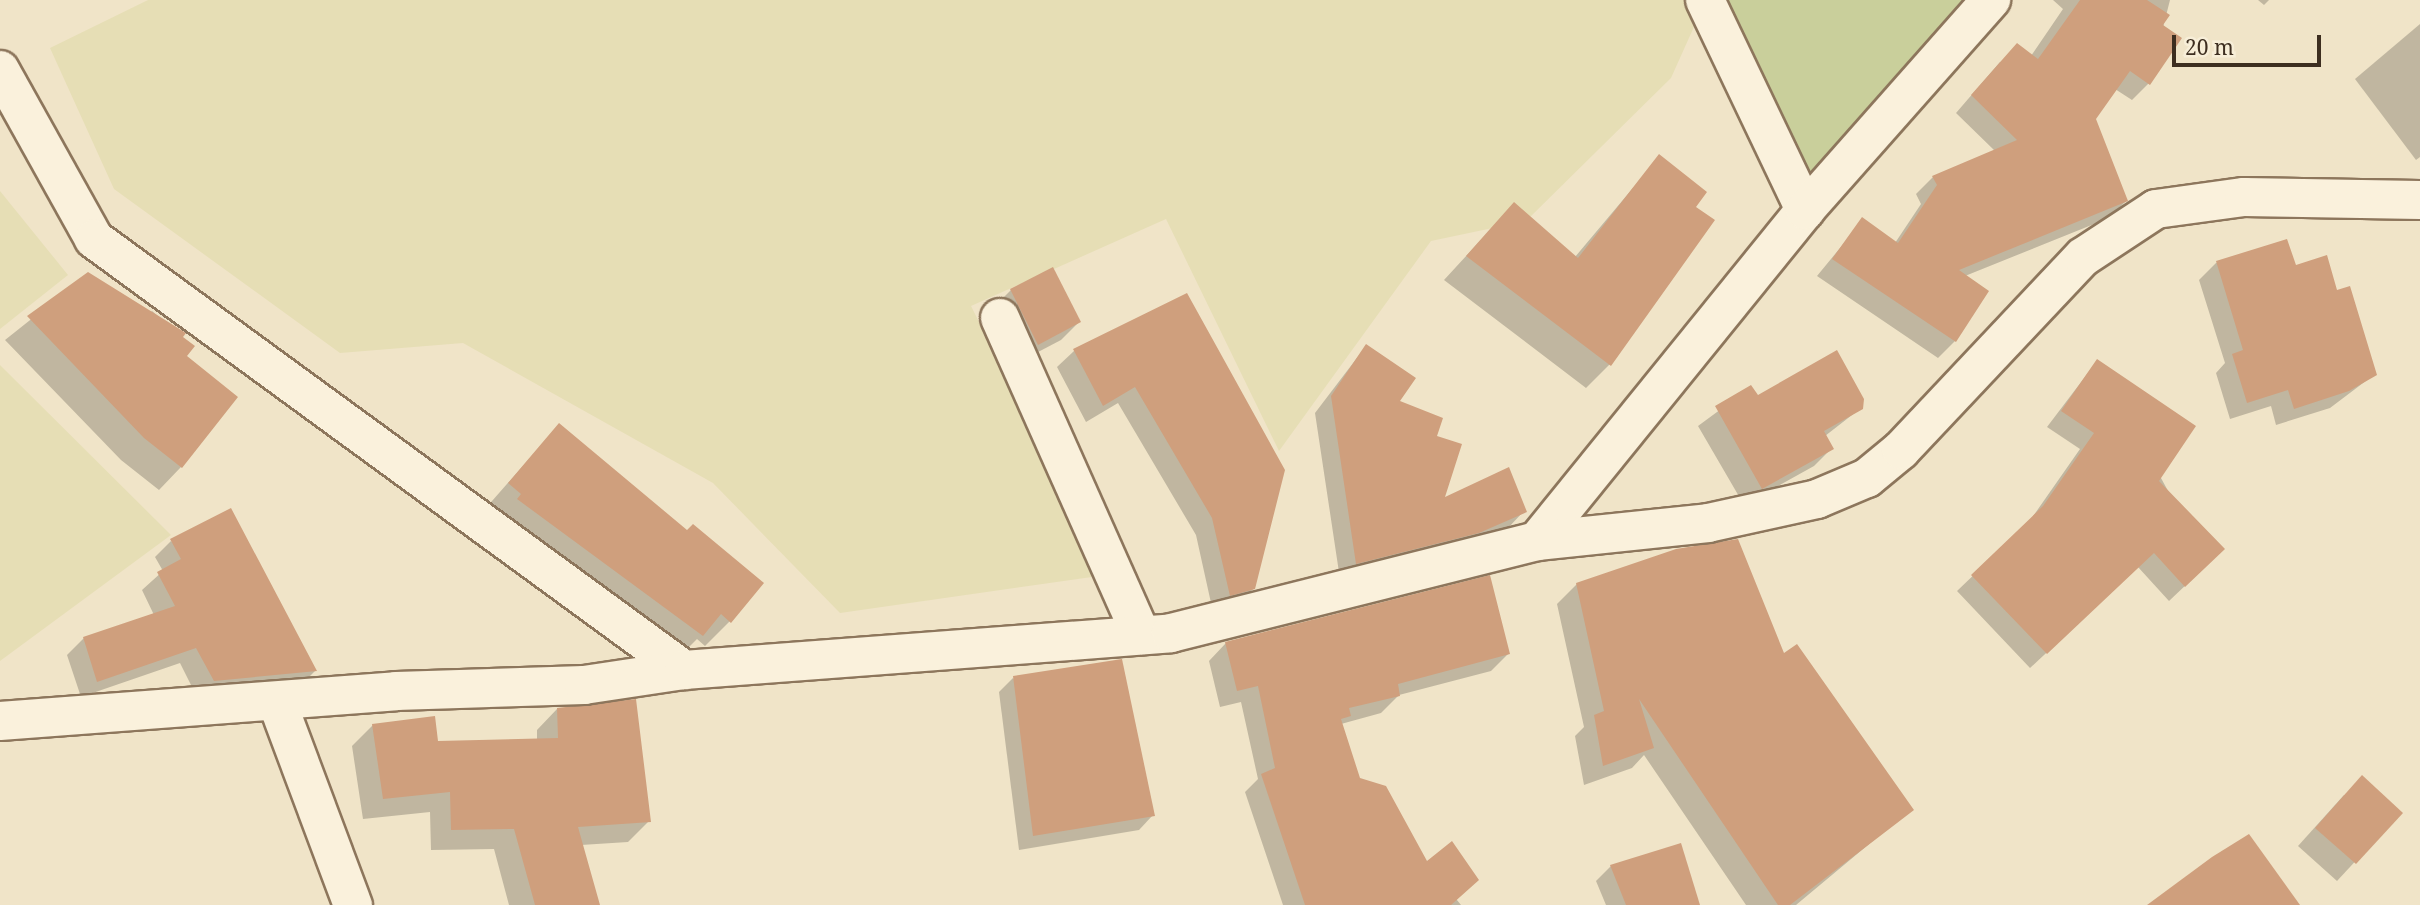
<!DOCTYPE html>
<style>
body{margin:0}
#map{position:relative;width:2420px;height:905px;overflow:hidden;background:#f0e4c8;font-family:"Noto Serif",serif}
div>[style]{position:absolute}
.farmland>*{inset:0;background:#e6deb5}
.green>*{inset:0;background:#c9cf9b}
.shadow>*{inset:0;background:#0003}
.building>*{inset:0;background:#cf9f7d}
.roads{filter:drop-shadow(2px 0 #8d765c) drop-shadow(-2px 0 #8d765c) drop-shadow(0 2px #8d765c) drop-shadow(0 -2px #8d765c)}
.minor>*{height:38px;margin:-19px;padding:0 19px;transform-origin:19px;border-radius:19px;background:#faf1dc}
span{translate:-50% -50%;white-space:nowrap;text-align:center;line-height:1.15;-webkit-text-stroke:7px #f7eed8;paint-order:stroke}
.scale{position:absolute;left:2172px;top:35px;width:149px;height:32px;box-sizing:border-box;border:4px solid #3d2e20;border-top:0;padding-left:9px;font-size:21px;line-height:24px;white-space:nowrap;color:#3d2e20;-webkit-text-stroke:5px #f7eed8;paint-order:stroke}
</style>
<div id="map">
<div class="farmland">
<div style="clip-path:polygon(148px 0,1706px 0,1671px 78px,1526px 221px,1431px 241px,1279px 451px,1166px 219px,971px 306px,1106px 575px,840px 613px,713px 483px,463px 343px,340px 353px,114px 189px,50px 48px)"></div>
<div style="clip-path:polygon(0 191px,68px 275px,0 329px)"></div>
<div style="clip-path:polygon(0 365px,171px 535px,0 661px)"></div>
</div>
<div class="green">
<div style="clip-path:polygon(1710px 0,1971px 0,1805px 210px)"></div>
</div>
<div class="shadow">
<div style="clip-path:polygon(2053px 0,2170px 0,2149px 83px,2132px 100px,2115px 89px,2094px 119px,2126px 201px,2109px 218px,1965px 276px,1955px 341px,1938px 358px,1817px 276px,1863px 220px,1895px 243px,1921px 204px,1916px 194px,1933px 177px,1995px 151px,1956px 113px,2000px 62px,2031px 56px,2063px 9px)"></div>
<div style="clip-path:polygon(2258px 0,2269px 0,2264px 5px)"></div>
<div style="clip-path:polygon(2420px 24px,2420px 157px,2416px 160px,2355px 79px)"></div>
<div style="clip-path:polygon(1659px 157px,1693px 207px,1610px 364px,1586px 388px,1444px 280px,1514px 204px,1575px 257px)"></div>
<div style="clip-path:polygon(2286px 241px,2294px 267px,2375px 374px,2330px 408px,2276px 425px,2271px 406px,2230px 419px,2216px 373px,2225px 363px,2199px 280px,2216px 263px)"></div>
<div style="clip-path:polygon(88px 274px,147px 316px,152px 311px,192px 346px,184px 356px,181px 467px,159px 490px,121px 460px,5px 340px)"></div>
<div style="clip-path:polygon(1011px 290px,1079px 322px,1061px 340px,1019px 362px,993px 308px)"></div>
<div style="clip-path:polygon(1187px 295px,1254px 588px,1237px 606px,1213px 612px,1196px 535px,1118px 403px,1086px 422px,1057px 367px,1074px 351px)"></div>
<div style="clip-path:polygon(1366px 346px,1397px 402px,1434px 437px,1442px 501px,1524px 511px,1508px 528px,1340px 579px,1315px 413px)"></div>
<div style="clip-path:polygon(2097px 361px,2208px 564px,2169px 601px,2138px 567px,2030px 668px,1957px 591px,2029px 522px,2080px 449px,2047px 427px)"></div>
<div style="clip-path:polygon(1751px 387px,1757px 397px,1861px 408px,1825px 436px,1832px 448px,1814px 466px,1744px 505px,1698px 426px)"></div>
<div style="clip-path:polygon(559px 425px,730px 621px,705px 646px,697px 639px,677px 659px,485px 509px)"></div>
<div style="clip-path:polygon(171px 541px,315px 671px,299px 687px,197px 697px,180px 663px,81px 697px,67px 655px,84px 638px,154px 615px,142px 590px,163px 571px,155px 557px)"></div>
<div style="clip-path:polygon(1577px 584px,1911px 809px,1796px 905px,1746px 905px,1644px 755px,1632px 768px,1584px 785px,1575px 736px,1584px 727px,1557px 604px)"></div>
<div style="clip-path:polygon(1226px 643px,1508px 654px,1491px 671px,1399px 695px,1381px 713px,1341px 724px,1359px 779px,1461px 905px,1283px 905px,1245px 792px,1258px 779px,1241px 702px,1220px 707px,1209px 661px)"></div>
<div style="clip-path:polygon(1013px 678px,1153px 815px,1139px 830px,1019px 850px,999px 692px)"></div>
<div style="clip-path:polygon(557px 709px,649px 821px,628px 842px,581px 845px,598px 905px,509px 905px,494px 849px,431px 850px,430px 812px,363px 819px,352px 746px,373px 725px,437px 742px,537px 740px,537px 730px)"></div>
<div style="clip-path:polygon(2344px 795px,2400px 813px,2337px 881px,2298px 846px)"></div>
<div style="clip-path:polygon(1611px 866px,1698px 905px,1606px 905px,1596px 881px)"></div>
</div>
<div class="building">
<div style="clip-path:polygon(2080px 0,2147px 0,2170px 15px,2163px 25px,2182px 38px,2150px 85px,2130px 71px,2096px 119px,2128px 201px,1959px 270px,1989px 291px,1956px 342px,1832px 259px,1862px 217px,1898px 243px,1937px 185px,1932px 176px,2017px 140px,1971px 95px,2017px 43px,2038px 59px)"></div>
<div style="clip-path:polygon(1659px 154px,1707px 192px,1696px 207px,1715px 220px,1611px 366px,1466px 256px,1514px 202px,1578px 258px)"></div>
<div style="clip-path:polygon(2287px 239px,2296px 265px,2327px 255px,2337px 290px,2350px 286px,2377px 375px,2349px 391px,2294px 409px,2288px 390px,2247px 403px,2232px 354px,2243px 350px,2216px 261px)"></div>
<div style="clip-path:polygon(1053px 267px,1081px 322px,1038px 345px,1010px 289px)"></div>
<div style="clip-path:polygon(88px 272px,186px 333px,183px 337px,195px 346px,187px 356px,238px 397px,182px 468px,144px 438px,27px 316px)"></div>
<div style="clip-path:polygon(1187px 293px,1285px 470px,1255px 589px,1230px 596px,1212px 518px,1135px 387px,1103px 406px,1073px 349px)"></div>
<div style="clip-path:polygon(1366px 344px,1416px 378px,1400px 401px,1443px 418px,1437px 436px,1462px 444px,1445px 497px,1509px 467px,1527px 512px,1479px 533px,1356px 564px,1331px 396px)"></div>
<div style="clip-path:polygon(1837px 350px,1864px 399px,1863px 409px,1824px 431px,1834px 449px,1762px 489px,1715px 406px,1751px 385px,1758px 395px)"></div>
<div style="clip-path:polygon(2097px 359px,2196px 426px,2159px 481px,2225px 549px,2185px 587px,2154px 553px,2047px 654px,1971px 575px,2043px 506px,2094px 433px,2061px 411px)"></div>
<div style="clip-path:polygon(559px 423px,687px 530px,693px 524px,764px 583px,731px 623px,721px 614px,703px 636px,517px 499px,521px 494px,508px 483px)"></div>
<div style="clip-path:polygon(231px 508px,317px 671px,214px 681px,196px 648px,97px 682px,83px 637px,175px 606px,157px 572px,181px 559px,170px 539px)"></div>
<div style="clip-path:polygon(1738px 539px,1784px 653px,1797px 644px,1914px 810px,1790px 905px,1778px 905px,1639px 699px,1654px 748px,1603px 766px,1594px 715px,1604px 711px,1576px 583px,1676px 549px)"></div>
<div style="clip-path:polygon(1490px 575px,1510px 654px,1398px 684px,1400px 696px,1349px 708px,1351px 716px,1341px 719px,1360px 778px,1386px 786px,1427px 861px,1452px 841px,1479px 880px,1451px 905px,1305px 905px,1261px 774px,1275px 768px,1258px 686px,1237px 691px,1225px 642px)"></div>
<div style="clip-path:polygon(1122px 659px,1155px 816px,1033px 836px,1013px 676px)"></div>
<div style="clip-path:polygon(636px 699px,651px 822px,578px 827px,600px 905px,535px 905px,514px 829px,451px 830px,450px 792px,383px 799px,372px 724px,435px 716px,438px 741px,558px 738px,557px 708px)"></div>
<div style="clip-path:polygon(2362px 775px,2403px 813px,2356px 864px,2315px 828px)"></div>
<div style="clip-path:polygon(2249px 834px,2300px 905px,2147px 905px,2212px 857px)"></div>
<div style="clip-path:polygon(1681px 843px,1700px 905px,1626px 905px,1610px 865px)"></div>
</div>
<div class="roads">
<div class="minor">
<div style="left:1705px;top:0;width:233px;rotate:64.5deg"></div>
<div style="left:0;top:70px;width:193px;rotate:60.9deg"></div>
<div style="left:94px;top:239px;width:731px;rotate:36.15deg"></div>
<div style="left:1000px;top:318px;width:347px;rotate:66deg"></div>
<div style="left:1537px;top:541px;width:426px;rotate:-51deg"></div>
<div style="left:1805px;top:210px;width:281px;rotate:-48.5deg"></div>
<div style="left:277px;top:702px;width:217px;rotate:69.5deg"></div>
<div style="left:0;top:721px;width:397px;rotate:-4.3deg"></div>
<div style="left:396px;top:691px;width:188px;rotate:-1.8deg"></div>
<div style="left:584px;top:685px;width:101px;rotate:-8.5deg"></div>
<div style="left:684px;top:670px;width:488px;rotate:-4.3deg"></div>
<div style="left:1171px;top:633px;width:377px;rotate:-14.1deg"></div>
<div style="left:1537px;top:541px;width:172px;rotate:-6deg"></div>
<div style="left:1708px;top:523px;width:112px;rotate:-12.4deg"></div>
<div style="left:1817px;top:499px;width:54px;rotate:-22.8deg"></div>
<div style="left:1867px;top:478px;width:44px;rotate:-39.5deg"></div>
<div style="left:1901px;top:450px;width:265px;rotate:-46.7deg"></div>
<div style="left:2083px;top:257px;width:87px;rotate:-33.3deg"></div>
<div style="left:2156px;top:209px;width:89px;rotate:-7.8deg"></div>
<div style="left:2244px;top:197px;width:176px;rotate:1deg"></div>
</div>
</div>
<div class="scale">20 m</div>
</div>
